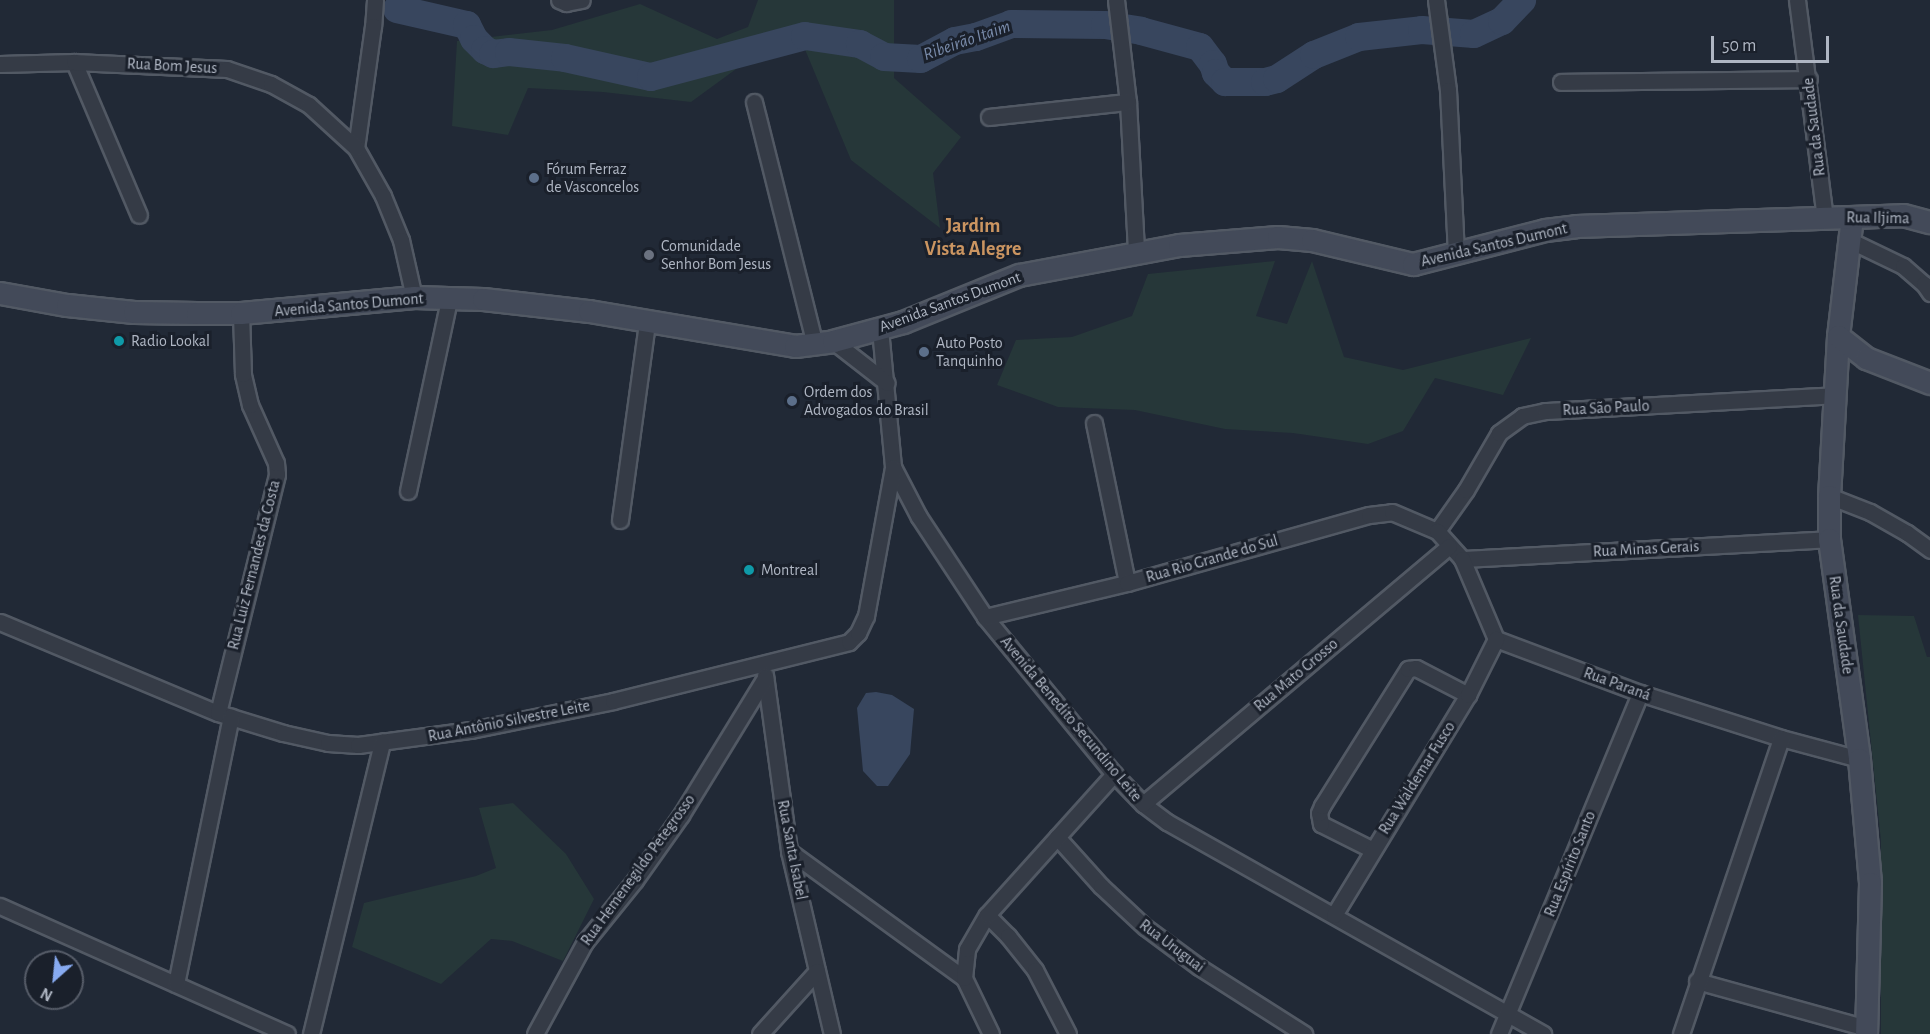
<!DOCTYPE html>
<meta charset="utf-8">
<style>
body{margin:0}
#map{position:relative;width:1930px;height:1034px;overflow:hidden;background:#212936;font-family:"Alegreya Sans",sans-serif}
div>[style]{position:absolute}
.green>*{inset:0;background:#263739}
.water>*{inset:0;background:#38465e}
.river>*{height:28px;margin:-14px;padding:0 14px;transform-origin:14px;border-radius:14px;background:#38465e}
.roads{filter:drop-shadow(2px 0 #525964) drop-shadow(-2px 0 #525964) drop-shadow(0 2px #525964) drop-shadow(0 -2px #525964)}
.minor>*{height:15px;margin:-7.5px;padding:0 7.5px;transform-origin:7.5px;border-radius:7.5px;background:#353b46}
.secondary>*{height:21px;margin:-10.5px;padding:0 10.5px;transform-origin:10.5px;border-radius:10.5px;background:#434a59}
.dots>*{width:16px;height:16px;translate:-50% -50%;box-sizing:border-box;border:3px solid #1a202b;border-radius:50%}
span{translate:-50% -50%;white-space:nowrap;text-align:center;line-height:1.15;-webkit-text-stroke:6px #1a202b;paint-order:stroke}
.street-label{font-size:16px;color:#afb6c3}
.poi-label{font-size:16px;color:#afb6c3}
.left{translate:0 -50%;text-align:left}
.water-label{font-size:18px;color:#798baa;font-style:italic}
.quarter-label{font-size:20px;color:#cb9561;font-weight:700}
.north{position:absolute;left:24px;top:950px;width:60px;height:60px;box-sizing:border-box;background:#1a202b;border:2px solid #565c68;border-radius:50%;rotate:207deg;font-size:16px;font-weight:700;line-height:24px;text-align:center;color:#afb6c3}
.north::after{content:'';display:block;margin:auto;width:21px;height:27px;background:#87aaf0;clip-path:polygon(50% 0,100% 100%,50% 72%,0 100%)}
.scale{position:absolute;left:1711px;top:36px;width:118px;height:27px;box-sizing:border-box;border:3px solid #afb6c3;border-top:0;padding-left:8px;font-size:18px;line-height:21px;white-space:nowrap;color:#afb6c3;-webkit-text-stroke:4px #1a202b;paint-order:stroke}
</style>
<div id="map">
<div class="green">
<div style="clip-path:polygon(758px 0,894px 0,894px 78px,961px 137px,933px 173px,940px 228px,851px 160px,804px 47px,743px 64px,691px 102px,603px 92px,528px 88px,508px 135px,452px 126px,457px 41px,552px 30px,640px 4px,717px 39px,748px 27px)"></div>
<div style="clip-path:polygon(1275px 261px,1256px 316px,1287px 324px,1312px 261px,1344px 357px,1403px 370px,1531px 338px,1503px 395px,1435px 378px,1403px 431px,1368px 444px,1293px 433px,1225px 429px,1135px 410px,1058px 407px,997px 385px,1016px 340px,1072px 337px,1132px 316px,1148px 274px)"></div>
<div style="clip-path:polygon(1858px 615px,1914px 616px,1927px 657px,1930px 657px,1930px 1034px,1881px 1034px,1881px 841px)"></div>
<div style="clip-path:polygon(513px 803px,566px 854px,594px 899px,563px 961px,512px 941px,491px 939px,441px 984px,352px 947px,364px 903px,476px 876px,496px 868px,479px 808px)"></div>
</div>
<div class="water">
<div style="clip-path:polygon(876px 692px,892px 695px,914px 709px,910px 754px,888px 786px,877px 786px,863px 771px,857px 708px,866px 693px)"></div>
</div>
<div class="river">
<div style="left:397px;top:9px;width:72px;rotate:12.9deg"></div>
<div style="left:467px;top:25px;width:16px;rotate:63deg"></div>
<div style="left:474px;top:39px;width:16px;rotate:45deg"></div>
<div style="left:485px;top:50px;width:9px;rotate:27deg"></div>
<div style="left:493px;top:54px;width:16px;rotate:-7deg"></div>
<div style="left:509px;top:52px;width:56px;rotate:6.1deg"></div>
<div style="left:565px;top:58px;width:88px;rotate:12.5deg"></div>
<div style="left:651px;top:77px;width:159px;rotate:-14.9deg"></div>
<div style="left:805px;top:36px;width:56px;rotate:8.3deg"></div>
<div style="left:860px;top:44px;width:27px;rotate:28deg"></div>
<div style="left:884px;top:57px;width:37px;rotate:3deg"></div>
<div style="left:921px;top:59px;width:38px;rotate:-28deg"></div>
<div style="left:955px;top:41px;width:21px;rotate:-11deg"></div>
<div style="left:976px;top:37px;width:37px;rotate:-20deg"></div>
<div style="left:1011px;top:24px;width:94px;rotate:0.6deg"></div>
<div style="left:1105px;top:25px;width:36px;rotate:9deg"></div>
<div style="left:1141px;top:31px;width:61px;rotate:15.2deg"></div>
<div style="left:1200px;top:47px;width:21px;rotate:53deg"></div>
<div style="left:1213px;top:64px;width:9px;rotate:72deg"></div>
<div style="left:1216px;top:73px;width:13px;rotate:45deg"></div>
<div style="left:1225px;top:82px;width:40px"></div>
<div style="left:1265px;top:82px;width:12px;rotate:-14deg"></div>
<div style="left:1277px;top:79px;width:44px;rotate:-33deg"></div>
<div style="left:1314px;top:55px;width:48px;rotate:-21.8deg"></div>
<div style="left:1359px;top:37px;width:63px;rotate:-6.3deg"></div>
<div style="left:1422px;top:30px;width:52px;rotate:4.4deg"></div>
<div style="left:1474px;top:34px;width:31px;rotate:-25deg"></div>
<div style="left:1502px;top:21px;width:29px;rotate:-46deg"></div>
</div>
<div class="roads">
<div class="minor">
<div style="left:375px;top:0;width:26px;rotate:94deg"></div>
<div style="left:373px;top:26px;width:123px;rotate:97.9deg"></div>
<div style="left:356px;top:148px;width:55px;rotate:60.6deg"></div>
<div style="left:383px;top:196px;width:48px;rotate:67.8deg"></div>
<div style="left:401px;top:240px;width:58px;rotate:77.2deg"></div>
<div style="left:559px;top:0;width:8px;rotate:23deg"></div>
<div style="left:566px;top:3px;width:16px;rotate:-11deg"></div>
<div style="left:1116px;top:0;width:103px;rotate:83.3deg"></div>
<div style="left:1128px;top:102px;width:149px;rotate:86.9deg"></div>
<div style="left:1436px;top:0;width:91px;rotate:82.4deg"></div>
<div style="left:1448px;top:90px;width:164px;rotate:87.2deg"></div>
<div style="left:1797px;top:0;width:220px;rotate:82.7deg"></div>
<div style="left:74px;top:62px;width:166px;rotate:67deg"></div>
<div style="left:0;top:64px;width:74px;rotate:-1.5deg"></div>
<div style="left:74px;top:62px;width:153px;rotate:2.6deg"></div>
<div style="left:227px;top:69px;width:46px;rotate:18.8deg"></div>
<div style="left:271px;top:84px;width:43px;rotate:28.9deg"></div>
<div style="left:309px;top:105px;width:64px;rotate:42.5deg"></div>
<div style="left:1561px;top:82px;width:248px;rotate:-0.7deg"></div>
<div style="left:754px;top:102px;width:250px;rotate:75.9deg"></div>
<div style="left:989px;top:117px;width:140px;rotate:-6.2deg"></div>
<div style="left:1849px;top:240px;width:60px;rotate:25.7deg"></div>
<div style="left:1903px;top:266px;width:28px;rotate:41deg"></div>
<div style="left:1924px;top:284px;width:11px;rotate:56deg"></div>
<div style="left:880px;top:329px;width:139px;rotate:84.6deg"></div>
<div style="left:893px;top:467px;width:56px;rotate:62.5deg"></div>
<div style="left:919px;top:517px;width:120px;rotate:56.6deg"></div>
<div style="left:985px;top:617px;width:203px;rotate:50.6deg"></div>
<div style="left:1114px;top:774px;width:42px;rotate:46deg"></div>
<div style="left:1143px;top:804px;width:30px;rotate:37deg"></div>
<div style="left:1167px;top:822px;width:432px;rotate:29.4deg"></div>
<div style="left:833px;top:341px;width:68px;rotate:37.9deg"></div>
<div style="left:1094px;top:423px;width:163px;rotate:78.3deg"></div>
<div style="left:408px;top:491px;width:196px;rotate:-77.9deg"></div>
<div style="left:1829px;top:496px;width:44px;rotate:21.3deg"></div>
<div style="left:1870px;top:512px;width:43px;rotate:29.6deg"></div>
<div style="left:1907px;top:533px;width:29px;rotate:36deg"></div>
<div style="left:620px;top:520px;width:200px;rotate:-82.2deg"></div>
<div style="left:1437px;top:531px;width:50px;rotate:-54.7deg"></div>
<div style="left:1466px;top:490px;width:66px;rotate:-59.9deg"></div>
<div style="left:1499px;top:433px;width:29px;rotate:-36deg"></div>
<div style="left:1522px;top:416px;width:24px;rotate:-12deg"></div>
<div style="left:1545px;top:411px;width:291px;rotate:-3.1deg"></div>
<div style="left:1462px;top:559px;width:368px;rotate:-3.1deg"></div>
<div style="left:985px;top:617px;width:146px;rotate:-13.5deg"></div>
<div style="left:1127px;top:583px;width:251px;rotate:-15.7deg"></div>
<div style="left:1369px;top:515px;width:23px;rotate:-7deg"></div>
<div style="left:1392px;top:512px;width:49px;rotate:22.9deg"></div>
<div style="left:1437px;top:531px;width:38px;rotate:48deg"></div>
<div style="left:1462px;top:559px;width:87px;rotate:67deg"></div>
<div style="left:1496px;top:639px;width:154px;rotate:20.6deg"></div>
<div style="left:1640px;top:693px;width:148px;rotate:17.7deg"></div>
<div style="left:1781px;top:738px;width:81px;rotate:15.1deg"></div>
<div style="left:0;top:622px;width:236px;rotate:22.7deg"></div>
<div style="left:218px;top:713px;width:68px;rotate:17.1deg"></div>
<div style="left:283px;top:733px;width:46px;rotate:12.5deg"></div>
<div style="left:328px;top:743px;width:30px;rotate:4deg"></div>
<div style="left:358px;top:745px;width:114px;rotate:-7.6deg"></div>
<div style="left:471px;top:730px;width:145px;rotate:-11.5deg"></div>
<div style="left:613px;top:701px;width:243px;rotate:-14deg"></div>
<div style="left:849px;top:642px;width:13px;rotate:-45deg"></div>
<div style="left:858px;top:633px;width:19px;rotate:-65deg"></div>
<div style="left:866px;top:616px;width:151px;rotate:-79.7deg"></div>
<div style="left:765px;top:675px;width:178px;rotate:82.2deg"></div>
<div style="left:789px;top:851px;width:188px;rotate:76.8deg"></div>
<div style="left:218px;top:713px;width:246px;rotate:-76.1deg"></div>
<div style="left:277px;top:474px;width:11px;rotate:-95deg"></div>
<div style="left:276px;top:463px;width:64px;rotate:-114.1deg"></div>
<div style="left:250px;top:405px;width:32px;rotate:-103deg"></div>
<div style="left:243px;top:374px;width:61px;rotate:-91.9deg"></div>
<div style="left:1143px;top:804px;width:400px;rotate:-40.1deg"></div>
<div style="left:1057px;top:837px;width:66px;rotate:48.1deg"></div>
<div style="left:1101px;top:886px;width:60px;rotate:43deg"></div>
<div style="left:1145px;top:927px;width:67px;rotate:36.5deg"></div>
<div style="left:1199px;top:967px;width:125px;rotate:32.5deg"></div>
<div style="left:1373px;top:850px;width:58px;rotate:-153.4deg"></div>
<div style="left:1321px;top:824px;width:11px;rotate:-100deg"></div>
<div style="left:1319px;top:813px;width:8px;rotate:-67deg"></div>
<div style="left:1322px;top:806px;width:162px;rotate:-57.9deg"></div>
<div style="left:1408px;top:669px;width:8px;rotate:-7deg"></div>
<div style="left:1416px;top:668px;width:59px;rotate:27.4deg"></div>
<div style="left:789px;top:851px;width:216px;rotate:36deg"></div>
<div style="left:964px;top:978px;width:62px;rotate:64.3deg"></div>
<div style="left:0;top:906px;width:314px;rotate:24deg"></div>
<div style="left:987px;top:915px;width:30px;rotate:45deg"></div>
<div style="left:1008px;top:936px;width:43px;rotate:51.5deg"></div>
<div style="left:1035px;top:970px;width:72px;rotate:62.7deg"></div>
<div style="left:1334px;top:915px;width:258px;rotate:-58.7deg"></div>
<div style="left:1468px;top:695px;width:63px;rotate:-63.4deg"></div>
<div style="left:964px;top:978px;width:29px;rotate:-84deg"></div>
<div style="left:967px;top:949px;width:39px;rotate:-60deg"></div>
<div style="left:987px;top:915px;width:190px;rotate:-48deg"></div>
<div style="left:1697px;top:981px;width:175px;rotate:15.5deg"></div>
<div style="left:176px;top:984px;width:273px;rotate:-78.4deg"></div>
<div style="left:311px;top:1034px;width:301px;rotate:-76.3deg"></div>
<div style="left:535px;top:1034px;width:105px;rotate:-61.5deg"></div>
<div style="left:585px;top:942px;width:80px;rotate:-51.1deg"></div>
<div style="left:635px;top:880px;width:80px;rotate:-54.7deg"></div>
<div style="left:681px;top:815px;width:161px;rotate:-58.5deg"></div>
<div style="left:760px;top:1034px;width:85px;rotate:-47.9deg"></div>
<div style="left:1499px;top:1034px;width:369px;rotate:-67.5deg"></div>
<div style="left:1681px;top:1034px;width:312px;rotate:-71.3deg"></div>
</div>
<div class="secondary">
<div style="left:1852px;top:217px;width:120px;rotate:96.7deg"></div>
<div style="left:1838px;top:336px;width:160px;rotate:93.2deg"></div>
<div style="left:1829px;top:496px;width:43px;rotate:90deg"></div>
<div style="left:1829px;top:539px;width:222px;rotate:82.2deg"></div>
<div style="left:1859px;top:759px;width:124px;rotate:84.9deg"></div>
<div style="left:1870px;top:883px;width:151px;rotate:91.5deg"></div>
<div style="left:0;top:293px;width:68px;rotate:10.2deg"></div>
<div style="left:67px;top:305px;width:67px;rotate:6deg"></div>
<div style="left:134px;top:312px;width:63px;rotate:0.9deg"></div>
<div style="left:197px;top:313px;width:44px"></div>
<div style="left:241px;top:313px;width:174px;rotate:-5.3deg"></div>
<div style="left:414px;top:297px;width:69px;rotate:1.7deg"></div>
<div style="left:483px;top:299px;width:107px;rotate:6.5deg"></div>
<div style="left:589px;top:311px;width:209px;rotate:9.6deg"></div>
<div style="left:795px;top:346px;width:38px;rotate:-7deg"></div>
<div style="left:833px;top:341px;width:73px;rotate:-15.2deg"></div>
<div style="left:903px;top:322px;width:125px;rotate:-22.1deg"></div>
<div style="left:1019px;top:275px;width:163px;rotate:-10.6deg"></div>
<div style="left:1179px;top:245px;width:99px;rotate:-4.6deg"></div>
<div style="left:1278px;top:237px;width:34px;rotate:5deg"></div>
<div style="left:1312px;top:240px;width:104px;rotate:13.4deg"></div>
<div style="left:1413px;top:264px;width:136px;rotate:-14.4deg"></div>
<div style="left:1545px;top:230px;width:31px;rotate:-7deg"></div>
<div style="left:1576px;top:226px;width:327px;rotate:-1.9deg"></div>
<div style="left:1903px;top:215px;width:28px;rotate:15deg"></div>
<div style="left:1838px;top:336px;width:36px;rotate:38deg"></div>
<div style="left:1866px;top:358px;width:69px;rotate:21.3deg"></div>
</div>
</div>
<div class="dots">
<div style="left:534px;top:178px;background:#5c6f8a"></div>
<div style="left:649px;top:255px;background:#6b7280"></div>
<div style="left:119px;top:341px;background:#0f9aa8"></div>
<div style="left:924px;top:352px;background:#5c6f8a"></div>
<div style="left:792px;top:401px;background:#5c6f8a"></div>
<div style="left:749px;top:570px;background:#0f9aa8"></div>
</div>
<div class="street-label">
<span style="left:172px;top:66px;rotate:3deg">Rua Bom Jesus</span>
<span style="left:1814px;top:127px;rotate:-97deg">Rua da Saudade</span>
<span style="left:1878px;top:218px;rotate:1deg">Rua Iljima</span>
<span style="left:1494px;top:245px;rotate:-13deg">Avenida Santos Dumont</span>
<span style="left:950px;top:302px;rotate:-20deg">Avenida Santos Dumont</span>
<span style="left:349px;top:305px;rotate:-5deg">Avenida Santos Dumont</span>
<span style="left:1606px;top:408px;rotate:-3deg">Rua São Paulo</span>
<span style="left:1646px;top:549px;rotate:-3deg">Rua Minas Gerais</span>
<span style="left:1212px;top:559px;rotate:-16deg">Rua Rio Grande do Sul</span>
<span style="left:254px;top:565px;rotate:-76deg">Rua Luiz Fernandes da Costa</span>
<span style="left:1841px;top:625px;rotate:82deg">Rua da Saudade</span>
<span style="left:1296px;top:675px;rotate:-40deg">Rua Mato Grosso</span>
<span style="left:1617px;top:684px;rotate:20deg">Rua Paraná</span>
<span style="left:1071px;top:719px;rotate:50deg">Avenida Benedito Secundino Leite</span>
<span style="left:509px;top:721px;rotate:-11deg">Rua Antônio Silvestre Leite</span>
<span style="left:1417px;top:778px;rotate:-58deg">Rua Waldemar Fusco</span>
<span style="left:792px;top:850px;rotate:79deg">Rua Santa Isabel</span>
<span style="left:1570px;top:864px;rotate:-68deg">Rua Espírito Santo</span>
<span style="left:638px;top:870px;rotate:-54deg">Rua Hemenegildo Petegrosso</span>
<span style="left:1172px;top:946px;rotate:37deg">Rua Uruguai</span>
</div>
<div class="poi-label">
<span class="left" style="left:546px;top:178px">Fórum Ferraz<br>de Vasconcelos</span>
<span class="left" style="left:661px;top:255px">Comunidade<br>Senhor Bom Jesus</span>
<span class="left" style="left:131px;top:341px">Radio Lookal</span>
<span class="left" style="left:936px;top:352px">Auto Posto<br>Tanquinho</span>
<span class="left" style="left:804px;top:401px">Ordem dos<br>Advogados do Brasil</span>
<span class="left" style="left:761px;top:570px">Montreal</span>
</div>
<div class="water-label">
<span style="left:967px;top:41px;rotate:-19deg">Ribeirão Itaim</span>
</div>
<div class="quarter-label">
<span style="left:973px;top:238px">Jardim<br>Vista Alegre</span>
</div>
<div class="north">N</div>
<div class="scale">50 m</div>
</div>
